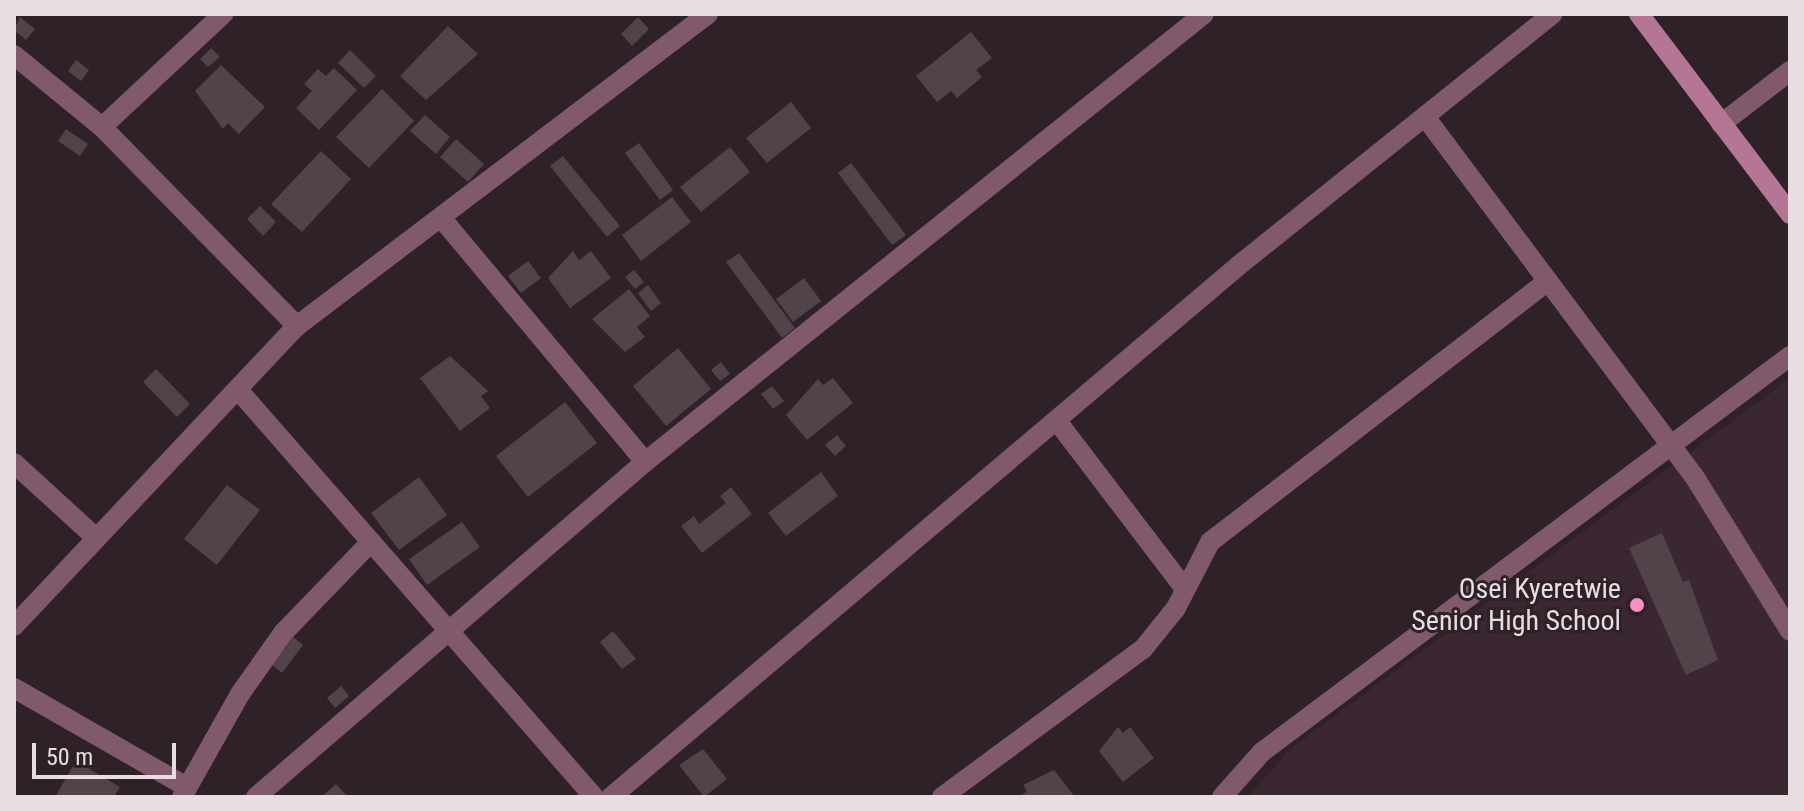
<!DOCTYPE html>
<style>
body{margin:0}
#map{position:relative;width:1804px;height:811px;overflow:hidden;background:#2e2127;font-family:"Roboto Condensed",sans-serif}
div>[style]{position:absolute}
.built>*{inset:0;background:#3b2731}
.building>*{inset:0;background:#52434a}
.street>*{height:20px;margin:-10px;padding:0 10px;transform-origin:10px;border-radius:10px;background:#805a6c}
.secondary>*{height:20px;margin:-10px;padding:0 10px;transform-origin:10px;border-radius:10px;background:#b47694}
.dots>*{width:22px;height:22px;translate:-50% -50%;box-sizing:border-box;border:4px solid #2e2127;border-radius:50%}
span{translate:-50% -50%;white-space:nowrap;text-align:center;line-height:1.15;-webkit-text-stroke:6px #2e2127;paint-order:stroke}
.poi-label{font-size:28px;color:#e8dee2}
.right{translate:-100% -50%;text-align:right}
.frame{position:absolute;inset:0;border:16px solid #e8dee2;pointer-events:none}
.scale{position:absolute;left:32px;top:743px;width:144px;height:36px;box-sizing:border-box;border:4px solid #e8dee2;border-top:0;padding-left:10px;font-size:24px;line-height:28px;white-space:nowrap;color:#e8dee2;-webkit-text-stroke:6px #2e2127;paint-order:stroke}
</style>
<div id="map">
<div class="built">
<div style="clip-path:polygon(1790px 378px,1790px 797px,1248px 797px,1289px 750px)"></div>
</div>
<div class="building">
<div style="clip-path:polygon(20px 17px,35px 29px,26px 40px,14px 30px)"></div>
<div style="clip-path:polygon(638px 17px,649px 29px,632px 46px,621px 34px)"></div>
<div style="clip-path:polygon(448px 26px,478px 54px,426px 100px,400px 76px)"></div>
<div style="clip-path:polygon(971px 32px,992px 58px,976px 70px,982px 77px,957px 98px,951px 91px,937px 102px,916px 76px)"></div>
<div style="clip-path:polygon(211px 48px,220px 57px,208px 67px,200px 59px)"></div>
<div style="clip-path:polygon(350px 50px,376px 76px,364px 88px,338px 63px)"></div>
<div style="clip-path:polygon(76px 60px,89px 70px,81px 81px,68px 71px)"></div>
<div style="clip-path:polygon(221px 65px,265px 107px,239px 134px,228px 123px,223px 129px,195px 91px)"></div>
<div style="clip-path:polygon(334px 68px,357px 90px,319px 130px,296px 108px,312px 91px,304px 84px,318px 69px,326px 76px)"></div>
<div style="clip-path:polygon(382px 89px,414px 121px,369px 168px,336px 137px)"></div>
<div style="clip-path:polygon(791px 102px,811px 128px,767px 163px,746px 138px)"></div>
<div style="clip-path:polygon(425px 115px,450px 137px,436px 154px,410px 131px)"></div>
<div style="clip-path:polygon(66px 129px,88px 144px,80px 156px,58px 141px)"></div>
<div style="clip-path:polygon(456px 139px,484px 164px,468px 182px,440px 157px)"></div>
<div style="clip-path:polygon(639px 143px,673px 190px,660px 200px,625px 153px)"></div>
<div style="clip-path:polygon(730px 147px,750px 172px,701px 212px,680px 187px)"></div>
<div style="clip-path:polygon(321px 151px,351px 179px,302px 232px,271px 204px)"></div>
<div style="clip-path:polygon(563px 156px,620px 226px,607px 237px,550px 166px)"></div>
<div style="clip-path:polygon(851px 163px,906px 235px,892px 245px,838px 173px)"></div>
<div style="clip-path:polygon(672px 197px,691px 222px,641px 261px,622px 235px)"></div>
<div style="clip-path:polygon(260px 206px,276px 222px,263px 236px,247px 219px)"></div>
<div style="clip-path:polygon(573px 251px,579px 260px,591px 251px,611px 278px,570px 308px,548px 278px)"></div>
<div style="clip-path:polygon(739px 253px,795px 328px,782px 338px,726px 262px)"></div>
<div style="clip-path:polygon(528px 261px,541px 278px,521px 293px,508px 276px)"></div>
<div style="clip-path:polygon(634px 270px,644px 282px,635px 289px,625px 277px)"></div>
<div style="clip-path:polygon(804px 278px,821px 301px,793px 322px,776px 299px)"></div>
<div style="clip-path:polygon(648px 285px,661px 303px,651px 311px,638px 293px)"></div>
<div style="clip-path:polygon(629px 289px,650px 316px,637px 327px,645px 337px,625px 352px,592px 319px)"></div>
<div style="clip-path:polygon(678px 348px,711px 389px,666px 426px,633px 386px)"></div>
<div style="clip-path:polygon(450px 356px,488px 391px,481px 396px,490px 408px,460px 431px,420px 378px)"></div>
<div style="clip-path:polygon(721px 362px,730px 374px,720px 381px,711px 370px)"></div>
<div style="clip-path:polygon(156px 369px,190px 404px,177px 417px,143px 382px)"></div>
<div style="clip-path:polygon(833px 378px,853px 403px,807px 440px,786px 415px,818px 379px,823px 385px)"></div>
<div style="clip-path:polygon(772px 386px,784px 401px,773px 409px,761px 394px)"></div>
<div style="clip-path:polygon(565px 402px,597px 443px,528px 497px,496px 456px)"></div>
<div style="clip-path:polygon(837px 435px,846px 446px,835px 456px,825px 445px)"></div>
<div style="clip-path:polygon(821px 472px,838px 496px,786px 536px,768px 513px)"></div>
<div style="clip-path:polygon(419px 477px,447px 515px,399px 550px,371px 513px)"></div>
<div style="clip-path:polygon(227px 485px,260px 510px,217px 565px,184px 539px)"></div>
<div style="clip-path:polygon(731px 487px,752px 514px,702px 553px,681px 526px,694px 516px,699px 524px,726px 503px,720px 496px)"></div>
<div style="clip-path:polygon(462px 522px,480px 547px,427px 585px,409px 559px)"></div>
<div style="clip-path:polygon(1662px 533px,1683px 582px,1689px 580px,1718px 660px,1686px 675px,1629px 548px)"></div>
<div style="clip-path:polygon(613px 631px,636px 659px,622px 669px,600px 642px)"></div>
<div style="clip-path:polygon(293px 637px,303px 645px,282px 673px,272px 665px)"></div>
<div style="clip-path:polygon(341px 686px,349px 696px,335px 708px,327px 698px)"></div>
<div style="clip-path:polygon(1118px 727px,1123px 733px,1130px 727px,1154px 758px,1123px 782px,1099px 751px)"></div>
<div style="clip-path:polygon(703px 749px,727px 779px,704px 797px,679px 765px)"></div>
<div style="clip-path:polygon(76px 761px,120px 787px,114px 797px,55px 797px)"></div>
<div style="clip-path:polygon(1054px 770px,1075px 797px,1019px 797px,1027px 791px,1023px 785px)"></div>
<div style="clip-path:polygon(336px 784px,348px 797px,321px 797px)"></div>
</div>
<div class="street">
<div style="left:14px;top:55px;width:114px;rotate:39.3deg"></div>
<div style="left:102px;top:127px;width:279px;rotate:45.6deg"></div>
<div style="left:1426px;top:118px;width:447px;rotate:53.2deg"></div>
<div style="left:1694px;top:476px;width:182px;rotate:58.2deg"></div>
<div style="left:1721px;top:124px;width:87px;rotate:-37.5deg"></div>
<div style="left:102px;top:127px;width:166px;rotate:-43deg"></div>
<div style="left:443px;top:220px;width:315px;rotate:50.1deg"></div>
<div style="left:240px;top:392px;width:538px;rotate:48.84deg"></div>
<div style="left:1057px;top:421px;width:210px;rotate:52.7deg"></div>
<div style="left:14px;top:463px;width:111px;rotate:42.4deg"></div>
<div style="left:14px;top:626px;width:412px;rotate:-46.7deg"></div>
<div style="left:297px;top:326px;width:516px;rotate:-37.2deg"></div>
<div style="left:14px;top:688px;width:197px;rotate:29.8deg"></div>
<div style="left:182px;top:797px;width:118px;rotate:-60.6deg"></div>
<div style="left:240px;top:694px;width:75px;rotate:-54.8deg"></div>
<div style="left:283px;top:633px;width:127px;rotate:-46deg"></div>
<div style="left:256px;top:797px;width:513px;rotate:-40.73deg"></div>
<div style="left:645px;top:462px;width:716px;rotate:-38.71deg"></div>
<div style="left:611px;top:797px;width:822px;rotate:-40.26deg"></div>
<div style="left:1238px;top:266px;width:403px;rotate:-38.7deg"></div>
<div style="left:942px;top:797px;width:250px;rotate:-36.4deg"></div>
<div style="left:1143px;top:649px;width:53px;rotate:-51.2deg"></div>
<div style="left:1176px;top:608px;width:74px;rotate:-62.7deg"></div>
<div style="left:1210px;top:542px;width:426px;rotate:-37.7deg"></div>
<div style="left:1222px;top:797px;width:60px;rotate:-48.4deg"></div>
<div style="left:1262px;top:752px;width:660px;rotate:-36.87deg"></div>
</div>
<div class="secondary">
<div style="left:1639px;top:14px;width:251px;rotate:52.9deg"></div>
</div>
<div class="dots">
<div style="left:1637px;top:605px;background:#fa8fc6"></div>
</div>
<div class="poi-label">
<span class="right" style="left:1621px;top:605px">Osei Kyeretwie<br>Senior High School</span>
</div>
<div class="frame"></div>
<div class="scale">50 m</div>
</div>
